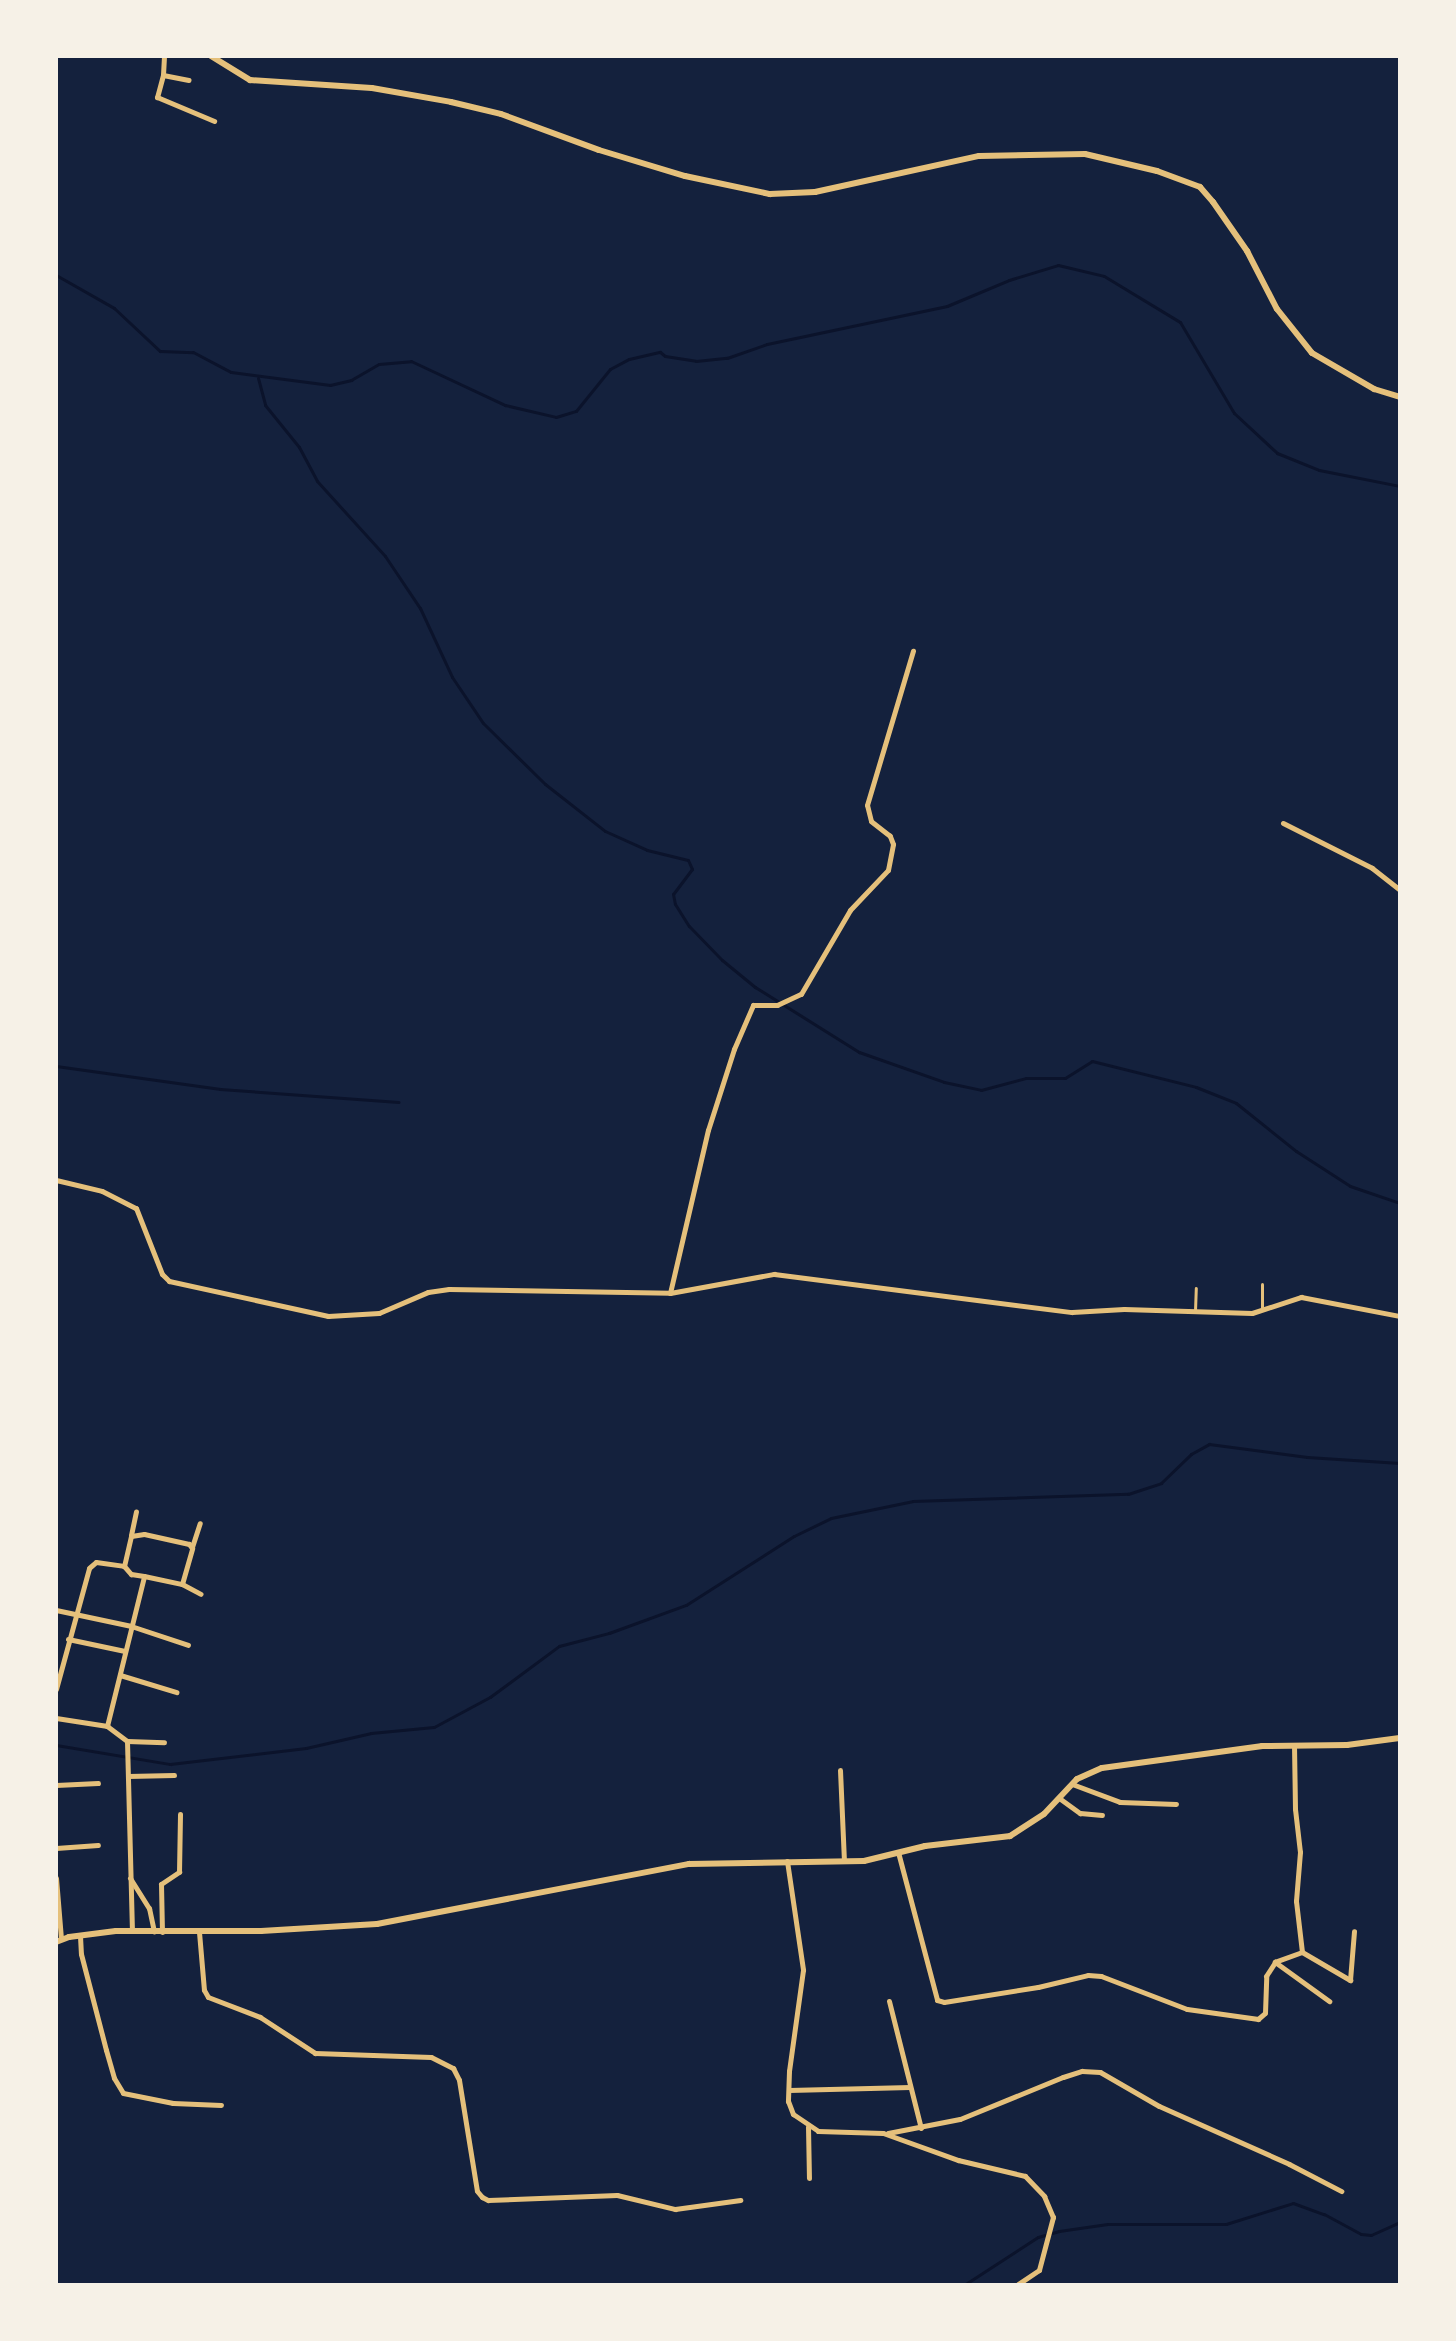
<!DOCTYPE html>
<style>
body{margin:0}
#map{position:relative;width:1456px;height:2341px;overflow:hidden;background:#14213d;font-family:"Varela Round",sans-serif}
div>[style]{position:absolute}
.stream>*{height:3px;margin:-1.5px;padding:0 1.5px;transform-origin:1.5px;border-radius:1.5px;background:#0b132b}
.service>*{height:3px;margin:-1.5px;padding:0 1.5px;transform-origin:1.5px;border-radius:1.5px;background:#e5c07b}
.minor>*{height:5px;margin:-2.5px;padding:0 2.5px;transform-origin:2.5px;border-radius:2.5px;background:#e5c07b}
.tertiary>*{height:6px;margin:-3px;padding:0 3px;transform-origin:3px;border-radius:3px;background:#e5c07b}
span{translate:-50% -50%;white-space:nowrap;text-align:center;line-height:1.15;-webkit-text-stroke:8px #f6f1e7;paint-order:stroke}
.frame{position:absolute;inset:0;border:58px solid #f6f1e7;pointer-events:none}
</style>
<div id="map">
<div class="stream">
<div style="left:56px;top:275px;width:67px;rotate:29.6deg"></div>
<div style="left:114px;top:308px;width:63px;rotate:43.1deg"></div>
<div style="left:160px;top:351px;width:33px;rotate:2deg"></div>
<div style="left:193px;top:352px;width:43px;rotate:27.8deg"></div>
<div style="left:231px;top:372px;width:100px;rotate:7.5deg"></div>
<div style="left:330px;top:385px;width:22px;rotate:-13deg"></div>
<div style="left:351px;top:380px;width:32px;rotate:-30deg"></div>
<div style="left:379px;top:364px;width:32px;rotate:-5deg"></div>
<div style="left:411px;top:361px;width:104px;rotate:25.1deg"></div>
<div style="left:505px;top:405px;width:52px;rotate:13.2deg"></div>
<div style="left:556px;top:417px;width:21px;rotate:-17deg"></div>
<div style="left:576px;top:411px;width:54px;rotate:-51deg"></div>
<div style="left:610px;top:369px;width:21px;rotate:-28deg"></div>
<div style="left:629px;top:359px;width:32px;rotate:-13deg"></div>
<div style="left:660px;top:352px;width:6px;rotate:39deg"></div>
<div style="left:665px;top:356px;width:31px;rotate:9deg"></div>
<div style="left:696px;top:361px;width:31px;rotate:-6deg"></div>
<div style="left:727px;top:358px;width:42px;rotate:-19.3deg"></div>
<div style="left:767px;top:344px;width:184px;rotate:-11.9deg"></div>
<div style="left:947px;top:306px;width:67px;rotate:-22.8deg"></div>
<div style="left:1009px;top:280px;width:51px;rotate:-17deg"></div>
<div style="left:1058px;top:265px;width:47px;rotate:13.4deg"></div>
<div style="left:1104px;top:276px;width:89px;rotate:31.2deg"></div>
<div style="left:1180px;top:322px;width:106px;rotate:59.3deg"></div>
<div style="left:1234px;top:413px;width:59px;rotate:42.9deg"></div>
<div style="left:1277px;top:453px;width:45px;rotate:22deg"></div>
<div style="left:1319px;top:470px;width:83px;rotate:11.2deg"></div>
<div style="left:258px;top:378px;width:28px;rotate:75deg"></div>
<div style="left:265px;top:405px;width:54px;rotate:51deg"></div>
<div style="left:299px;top:447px;width:38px;rotate:62deg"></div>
<div style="left:317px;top:481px;width:101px;rotate:47.8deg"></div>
<div style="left:385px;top:556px;width:63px;rotate:56.1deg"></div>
<div style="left:420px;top:608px;width:76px;rotate:65.1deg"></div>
<div style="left:452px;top:677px;width:55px;rotate:56deg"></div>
<div style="left:483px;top:723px;width:87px;rotate:44.5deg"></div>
<div style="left:545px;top:784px;width:76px;rotate:38.1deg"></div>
<div style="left:605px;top:831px;width:46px;rotate:24.3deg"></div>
<div style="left:647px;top:850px;width:42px;rotate:13.7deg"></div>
<div style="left:688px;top:860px;width:10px;rotate:66deg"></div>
<div style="left:692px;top:869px;width:31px;rotate:127deg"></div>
<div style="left:673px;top:894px;width:10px;rotate:79deg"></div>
<div style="left:675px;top:904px;width:26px;rotate:58deg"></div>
<div style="left:689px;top:926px;width:47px;rotate:45.9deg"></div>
<div style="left:722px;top:960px;width:43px;rotate:39.3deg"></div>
<div style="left:755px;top:987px;width:123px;rotate:32deg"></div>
<div style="left:859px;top:1052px;width:90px;rotate:19.4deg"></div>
<div style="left:944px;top:1082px;width:38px;rotate:12deg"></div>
<div style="left:981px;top:1090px;width:47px;rotate:-14.9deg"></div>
<div style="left:1026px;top:1078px;width:39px"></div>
<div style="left:1065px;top:1078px;width:32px;rotate:-32deg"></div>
<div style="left:1092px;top:1061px;width:107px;rotate:14deg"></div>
<div style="left:1196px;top:1087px;width:43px;rotate:21.8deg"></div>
<div style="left:1236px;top:1103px;width:77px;rotate:38.7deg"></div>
<div style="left:1296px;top:1151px;width:64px;rotate:32.9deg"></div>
<div style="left:1350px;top:1186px;width:53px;rotate:18.8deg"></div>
<div style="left:56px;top:1066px;width:166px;rotate:8deg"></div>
<div style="left:220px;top:1089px;width:179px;rotate:4.2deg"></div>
<div style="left:56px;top:1745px;width:116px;rotate:9.5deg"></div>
<div style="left:170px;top:1764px;width:137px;rotate:-6.7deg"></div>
<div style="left:306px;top:1748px;width:67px;rotate:-13deg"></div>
<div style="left:371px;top:1733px;width:63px;rotate:-5.4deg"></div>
<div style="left:434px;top:1727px;width:64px;rotate:-28.2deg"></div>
<div style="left:490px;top:1697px;width:86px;rotate:-36.5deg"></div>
<div style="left:559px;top:1646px;width:52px;rotate:-14.6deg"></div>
<div style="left:609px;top:1633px;width:82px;rotate:-20deg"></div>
<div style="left:686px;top:1605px;width:128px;rotate:-32.6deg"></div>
<div style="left:794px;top:1536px;width:41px;rotate:-25.9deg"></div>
<div style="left:831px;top:1518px;width:84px;rotate:-11.7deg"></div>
<div style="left:913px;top:1501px;width:215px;rotate:-1.9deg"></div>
<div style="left:1128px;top:1494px;width:35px;rotate:-18deg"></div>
<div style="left:1161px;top:1483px;width:42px;rotate:-44deg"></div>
<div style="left:1191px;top:1454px;width:21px;rotate:-29deg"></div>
<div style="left:1209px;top:1444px;width:99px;rotate:7.6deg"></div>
<div style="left:1307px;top:1457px;width:93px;rotate:3.7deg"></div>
<div style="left:964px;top:2285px;width:88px;rotate:-33deg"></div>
<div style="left:1038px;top:2237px;width:22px;rotate:-16deg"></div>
<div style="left:1059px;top:2231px;width:49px;rotate:-8.1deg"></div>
<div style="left:1108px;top:2224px;width:118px"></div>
<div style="left:1226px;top:2224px;width:70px;rotate:-17.4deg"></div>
<div style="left:1293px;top:2203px;width:33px;rotate:20deg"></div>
<div style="left:1324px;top:2214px;width:42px;rotate:28.4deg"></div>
<div style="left:1361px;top:2234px;width:10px;rotate:6deg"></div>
<div style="left:1371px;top:2235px;width:32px;rotate:-24deg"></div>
</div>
<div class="service">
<div style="left:1262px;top:1310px;width:26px;rotate:-90deg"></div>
<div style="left:1195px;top:1311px;width:23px;rotate:-88deg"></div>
</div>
<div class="minor">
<div style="left:164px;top:56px;width:19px;rotate:93deg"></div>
<div style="left:163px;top:75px;width:26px;rotate:11deg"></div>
<div style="left:163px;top:75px;width:23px;rotate:105deg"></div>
<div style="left:157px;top:97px;width:62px;rotate:22.8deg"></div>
<div style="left:1283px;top:823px;width:100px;rotate:26.8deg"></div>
<div style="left:1372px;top:868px;width:36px;rotate:38deg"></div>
<div style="left:56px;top:1180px;width:47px;rotate:13.4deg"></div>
<div style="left:102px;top:1191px;width:38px;rotate:27deg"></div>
<div style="left:136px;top:1208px;width:71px;rotate:68.5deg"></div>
<div style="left:162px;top:1274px;width:10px;rotate:45deg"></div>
<div style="left:169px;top:1281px;width:163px;rotate:12.4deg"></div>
<div style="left:328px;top:1316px;width:51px;rotate:-3.4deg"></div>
<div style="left:379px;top:1313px;width:53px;rotate:-23.2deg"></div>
<div style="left:428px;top:1292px;width:21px;rotate:-8deg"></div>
<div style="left:449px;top:1289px;width:221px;rotate:1deg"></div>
<div style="left:670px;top:1293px;width:106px;rotate:-10.4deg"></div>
<div style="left:774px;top:1274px;width:300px;rotate:7.3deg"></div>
<div style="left:1072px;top:1312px;width:52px;rotate:-3.3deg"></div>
<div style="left:1124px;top:1309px;width:128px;rotate:1.8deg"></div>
<div style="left:1252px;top:1313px;width:52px;rotate:-18.1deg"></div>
<div style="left:1301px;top:1297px;width:101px;rotate:10.9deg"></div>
<div style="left:670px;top:1293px;width:167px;rotate:-76.9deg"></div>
<div style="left:708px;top:1130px;width:85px;rotate:-72.2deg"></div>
<div style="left:734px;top:1049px;width:48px;rotate:-66.6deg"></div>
<div style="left:753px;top:1005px;width:24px"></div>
<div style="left:777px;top:1005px;width:26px;rotate:-25deg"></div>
<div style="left:801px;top:994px;width:97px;rotate:-59.7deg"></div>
<div style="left:850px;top:910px;width:55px;rotate:-46.5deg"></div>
<div style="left:888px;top:870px;width:26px;rotate:-79deg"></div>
<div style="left:893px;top:844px;width:9px;rotate:-111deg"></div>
<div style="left:890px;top:836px;width:24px;rotate:-142deg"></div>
<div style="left:871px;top:821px;width:16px;rotate:-104deg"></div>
<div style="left:867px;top:805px;width:161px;rotate:-73.4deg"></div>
<div style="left:131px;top:1535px;width:24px;rotate:-78deg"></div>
<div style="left:192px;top:1547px;width:25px;rotate:-72deg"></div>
<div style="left:182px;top:1584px;width:21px;rotate:28deg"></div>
<div style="left:56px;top:1610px;width:77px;rotate:12deg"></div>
<div style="left:131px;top:1626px;width:60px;rotate:18.4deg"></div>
<div style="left:68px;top:1639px;width:58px;rotate:11.9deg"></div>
<div style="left:120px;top:1675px;width:59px;rotate:16.9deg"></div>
<div style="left:56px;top:1689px;width:125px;rotate:-74.7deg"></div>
<div style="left:89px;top:1568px;width:9px;rotate:-41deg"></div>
<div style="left:96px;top:1562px;width:28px;rotate:8deg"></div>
<div style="left:56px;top:1718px;width:52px;rotate:8.9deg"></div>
<div style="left:107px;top:1726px;width:154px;rotate:-76.1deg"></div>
<div style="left:144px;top:1576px;width:39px;rotate:12deg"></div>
<div style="left:182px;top:1584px;width:37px;rotate:-74deg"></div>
<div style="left:192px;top:1548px;width:5px;rotate:-127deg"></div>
<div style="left:189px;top:1544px;width:46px;rotate:-167.5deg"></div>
<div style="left:144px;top:1534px;width:13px;rotate:171deg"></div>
<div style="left:131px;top:1536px;width:31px;rotate:103deg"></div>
<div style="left:124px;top:1566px;width:11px;rotate:49deg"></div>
<div style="left:131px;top:1574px;width:13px;rotate:9deg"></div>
<div style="left:107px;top:1726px;width:25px;rotate:37deg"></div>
<div style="left:127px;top:1741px;width:190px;rotate:88.5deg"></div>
<div style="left:127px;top:1741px;width:37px;rotate:2deg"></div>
<div style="left:1294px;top:1745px;width:64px;rotate:89.1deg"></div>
<div style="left:1295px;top:1809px;width:43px;rotate:83.4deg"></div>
<div style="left:1300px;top:1852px;width:49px;rotate:94.7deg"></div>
<div style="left:1296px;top:1901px;width:51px;rotate:83.3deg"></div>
<div style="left:1302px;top:1952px;width:56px;rotate:30.3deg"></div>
<div style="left:1350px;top:1980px;width:49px;rotate:-85.3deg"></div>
<div style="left:840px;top:1770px;width:91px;rotate:87.5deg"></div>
<div style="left:128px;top:1776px;width:46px;rotate:-1.2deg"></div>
<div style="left:1072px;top:1784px;width:51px;rotate:20.6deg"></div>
<div style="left:1120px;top:1802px;width:56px;rotate:2deg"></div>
<div style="left:56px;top:1785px;width:42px;rotate:-2.7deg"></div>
<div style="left:1059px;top:1798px;width:26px;rotate:36deg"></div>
<div style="left:1080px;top:1813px;width:22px;rotate:5deg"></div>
<div style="left:56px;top:1848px;width:42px;rotate:-4.1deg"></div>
<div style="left:898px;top:1852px;width:153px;rotate:75.2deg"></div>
<div style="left:937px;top:2000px;width:7px;rotate:16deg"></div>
<div style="left:944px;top:2002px;width:95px;rotate:-9.1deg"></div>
<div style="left:1038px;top:1987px;width:51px;rotate:-13.5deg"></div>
<div style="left:1088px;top:1975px;width:13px;rotate:4deg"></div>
<div style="left:1101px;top:1976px;width:92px;rotate:21deg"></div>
<div style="left:1187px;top:2009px;width:72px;rotate:8deg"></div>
<div style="left:1258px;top:2019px;width:9px;rotate:-41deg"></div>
<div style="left:1265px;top:2013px;width:37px;rotate:-88deg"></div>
<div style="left:1266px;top:1976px;width:17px;rotate:-57deg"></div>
<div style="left:787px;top:1861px;width:110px;rotate:81.6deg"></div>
<div style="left:803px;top:1970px;width:102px;rotate:97.9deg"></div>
<div style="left:789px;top:2071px;width:30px;rotate:92deg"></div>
<div style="left:788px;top:2101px;width:14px;rotate:69deg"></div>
<div style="left:793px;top:2114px;width:30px;rotate:34deg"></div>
<div style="left:818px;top:2131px;width:65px;rotate:1.8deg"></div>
<div style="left:883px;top:2133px;width:80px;rotate:19.8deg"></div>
<div style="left:958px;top:2160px;width:69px;rotate:13.4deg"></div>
<div style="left:1025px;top:2176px;width:28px;rotate:46deg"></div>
<div style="left:1044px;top:2196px;width:23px;rotate:67deg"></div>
<div style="left:1053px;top:2217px;width:55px;rotate:104.8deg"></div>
<div style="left:1039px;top:2270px;width:27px;rotate:146deg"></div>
<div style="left:56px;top:1878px;width:61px;rotate:85.3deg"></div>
<div style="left:130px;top:1878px;width:36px;rotate:58deg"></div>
<div style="left:149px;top:1908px;width:24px;rotate:78deg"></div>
<div style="left:162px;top:1932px;width:48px;rotate:-91.2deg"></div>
<div style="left:161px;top:1884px;width:22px;rotate:-34deg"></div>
<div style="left:179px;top:1872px;width:58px;rotate:-89deg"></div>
<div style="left:199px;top:1932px;width:58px;rotate:85.1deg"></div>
<div style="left:204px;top:1990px;width:8px;rotate:60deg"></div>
<div style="left:208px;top:1997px;width:56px;rotate:21deg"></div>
<div style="left:260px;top:2017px;width:66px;rotate:33.2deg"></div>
<div style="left:315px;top:2053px;width:116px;rotate:2deg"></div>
<div style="left:431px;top:2057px;width:25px;rotate:27deg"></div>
<div style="left:453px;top:2068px;width:13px;rotate:63deg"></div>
<div style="left:459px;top:2080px;width:112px;rotate:80.8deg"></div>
<div style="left:477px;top:2191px;width:8px;rotate:50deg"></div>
<div style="left:482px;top:2197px;width:7px;rotate:27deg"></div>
<div style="left:488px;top:2200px;width:129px;rotate:-2.2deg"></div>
<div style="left:617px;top:2195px;width:60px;rotate:13.6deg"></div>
<div style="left:675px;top:2209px;width:66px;rotate:-7.9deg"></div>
<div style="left:80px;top:1936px;width:18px;rotate:87deg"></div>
<div style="left:81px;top:1954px;width:99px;rotate:75.4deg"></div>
<div style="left:106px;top:2050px;width:29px;rotate:74deg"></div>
<div style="left:114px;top:2078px;width:17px;rotate:59deg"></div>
<div style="left:123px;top:2093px;width:51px;rotate:11.3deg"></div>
<div style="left:173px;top:2103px;width:48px;rotate:2.4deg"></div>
<div style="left:1302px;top:1952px;width:29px;rotate:160deg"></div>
<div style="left:1275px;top:1962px;width:67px;rotate:35.8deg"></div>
<div style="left:889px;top:2001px;width:131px;rotate:75.9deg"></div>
<div style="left:789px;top:2090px;width:121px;rotate:-1.4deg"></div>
<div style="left:808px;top:2127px;width:51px;rotate:88.9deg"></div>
<div style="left:888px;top:2133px;width:73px;rotate:-11deg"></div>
<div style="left:960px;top:2119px;width:111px;rotate:-22.2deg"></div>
<div style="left:1063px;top:2077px;width:20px;rotate:-18deg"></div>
<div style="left:1082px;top:2071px;width:18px;rotate:3deg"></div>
<div style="left:1100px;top:2072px;width:68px;rotate:30deg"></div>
<div style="left:1159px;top:2106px;width:142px;rotate:24deg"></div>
<div style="left:1289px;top:2164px;width:59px;rotate:27.4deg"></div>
</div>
<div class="tertiary">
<div style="left:211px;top:56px;width:46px;rotate:31.6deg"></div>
<div style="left:250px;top:80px;width:122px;rotate:3.8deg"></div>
<div style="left:372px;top:88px;width:80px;rotate:10deg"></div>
<div style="left:451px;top:102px;width:51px;rotate:13.5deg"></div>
<div style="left:501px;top:114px;width:104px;rotate:20.2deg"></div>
<div style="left:599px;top:150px;width:90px;rotate:16.8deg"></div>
<div style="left:685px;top:176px;width:87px;rotate:12deg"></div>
<div style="left:770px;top:194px;width:45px;rotate:-2.5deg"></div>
<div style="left:815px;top:192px;width:168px;rotate:-12.4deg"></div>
<div style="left:979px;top:156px;width:106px;rotate:-1.1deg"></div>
<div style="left:1085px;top:154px;width:74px;rotate:13.3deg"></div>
<div style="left:1157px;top:171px;width:46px;rotate:20.4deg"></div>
<div style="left:1200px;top:187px;width:20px;rotate:49deg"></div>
<div style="left:1213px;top:202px;width:60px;rotate:55.2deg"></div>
<div style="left:1247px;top:251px;width:65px;rotate:62.7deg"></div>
<div style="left:1277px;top:309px;width:56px;rotate:51.5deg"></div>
<div style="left:1312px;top:353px;width:72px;rotate:30.1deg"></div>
<div style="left:1374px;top:389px;width:27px;rotate:17deg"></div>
<div style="left:56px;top:1942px;width:14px;rotate:-21deg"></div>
<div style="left:69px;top:1937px;width:47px;rotate:-7.3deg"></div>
<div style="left:116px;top:1931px;width:145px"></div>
<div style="left:261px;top:1931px;width:116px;rotate:-3.5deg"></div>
<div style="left:377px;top:1924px;width:318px;rotate:-10.9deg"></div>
<div style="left:689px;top:1864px;width:175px;rotate:-1deg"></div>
<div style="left:864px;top:1861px;width:63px;rotate:-13.8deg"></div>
<div style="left:925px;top:1846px;width:86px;rotate:-6.7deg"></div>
<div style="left:1010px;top:1836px;width:40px;rotate:-32.9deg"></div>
<div style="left:1044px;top:1814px;width:48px;rotate:-46.7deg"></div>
<div style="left:1077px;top:1779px;width:27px;rotate:-24deg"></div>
<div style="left:1102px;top:1768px;width:162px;rotate:-7.8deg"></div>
<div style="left:1262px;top:1746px;width:85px;rotate:-0.7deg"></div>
<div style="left:1347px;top:1745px;width:53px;rotate:-7.5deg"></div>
</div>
<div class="frame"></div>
</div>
